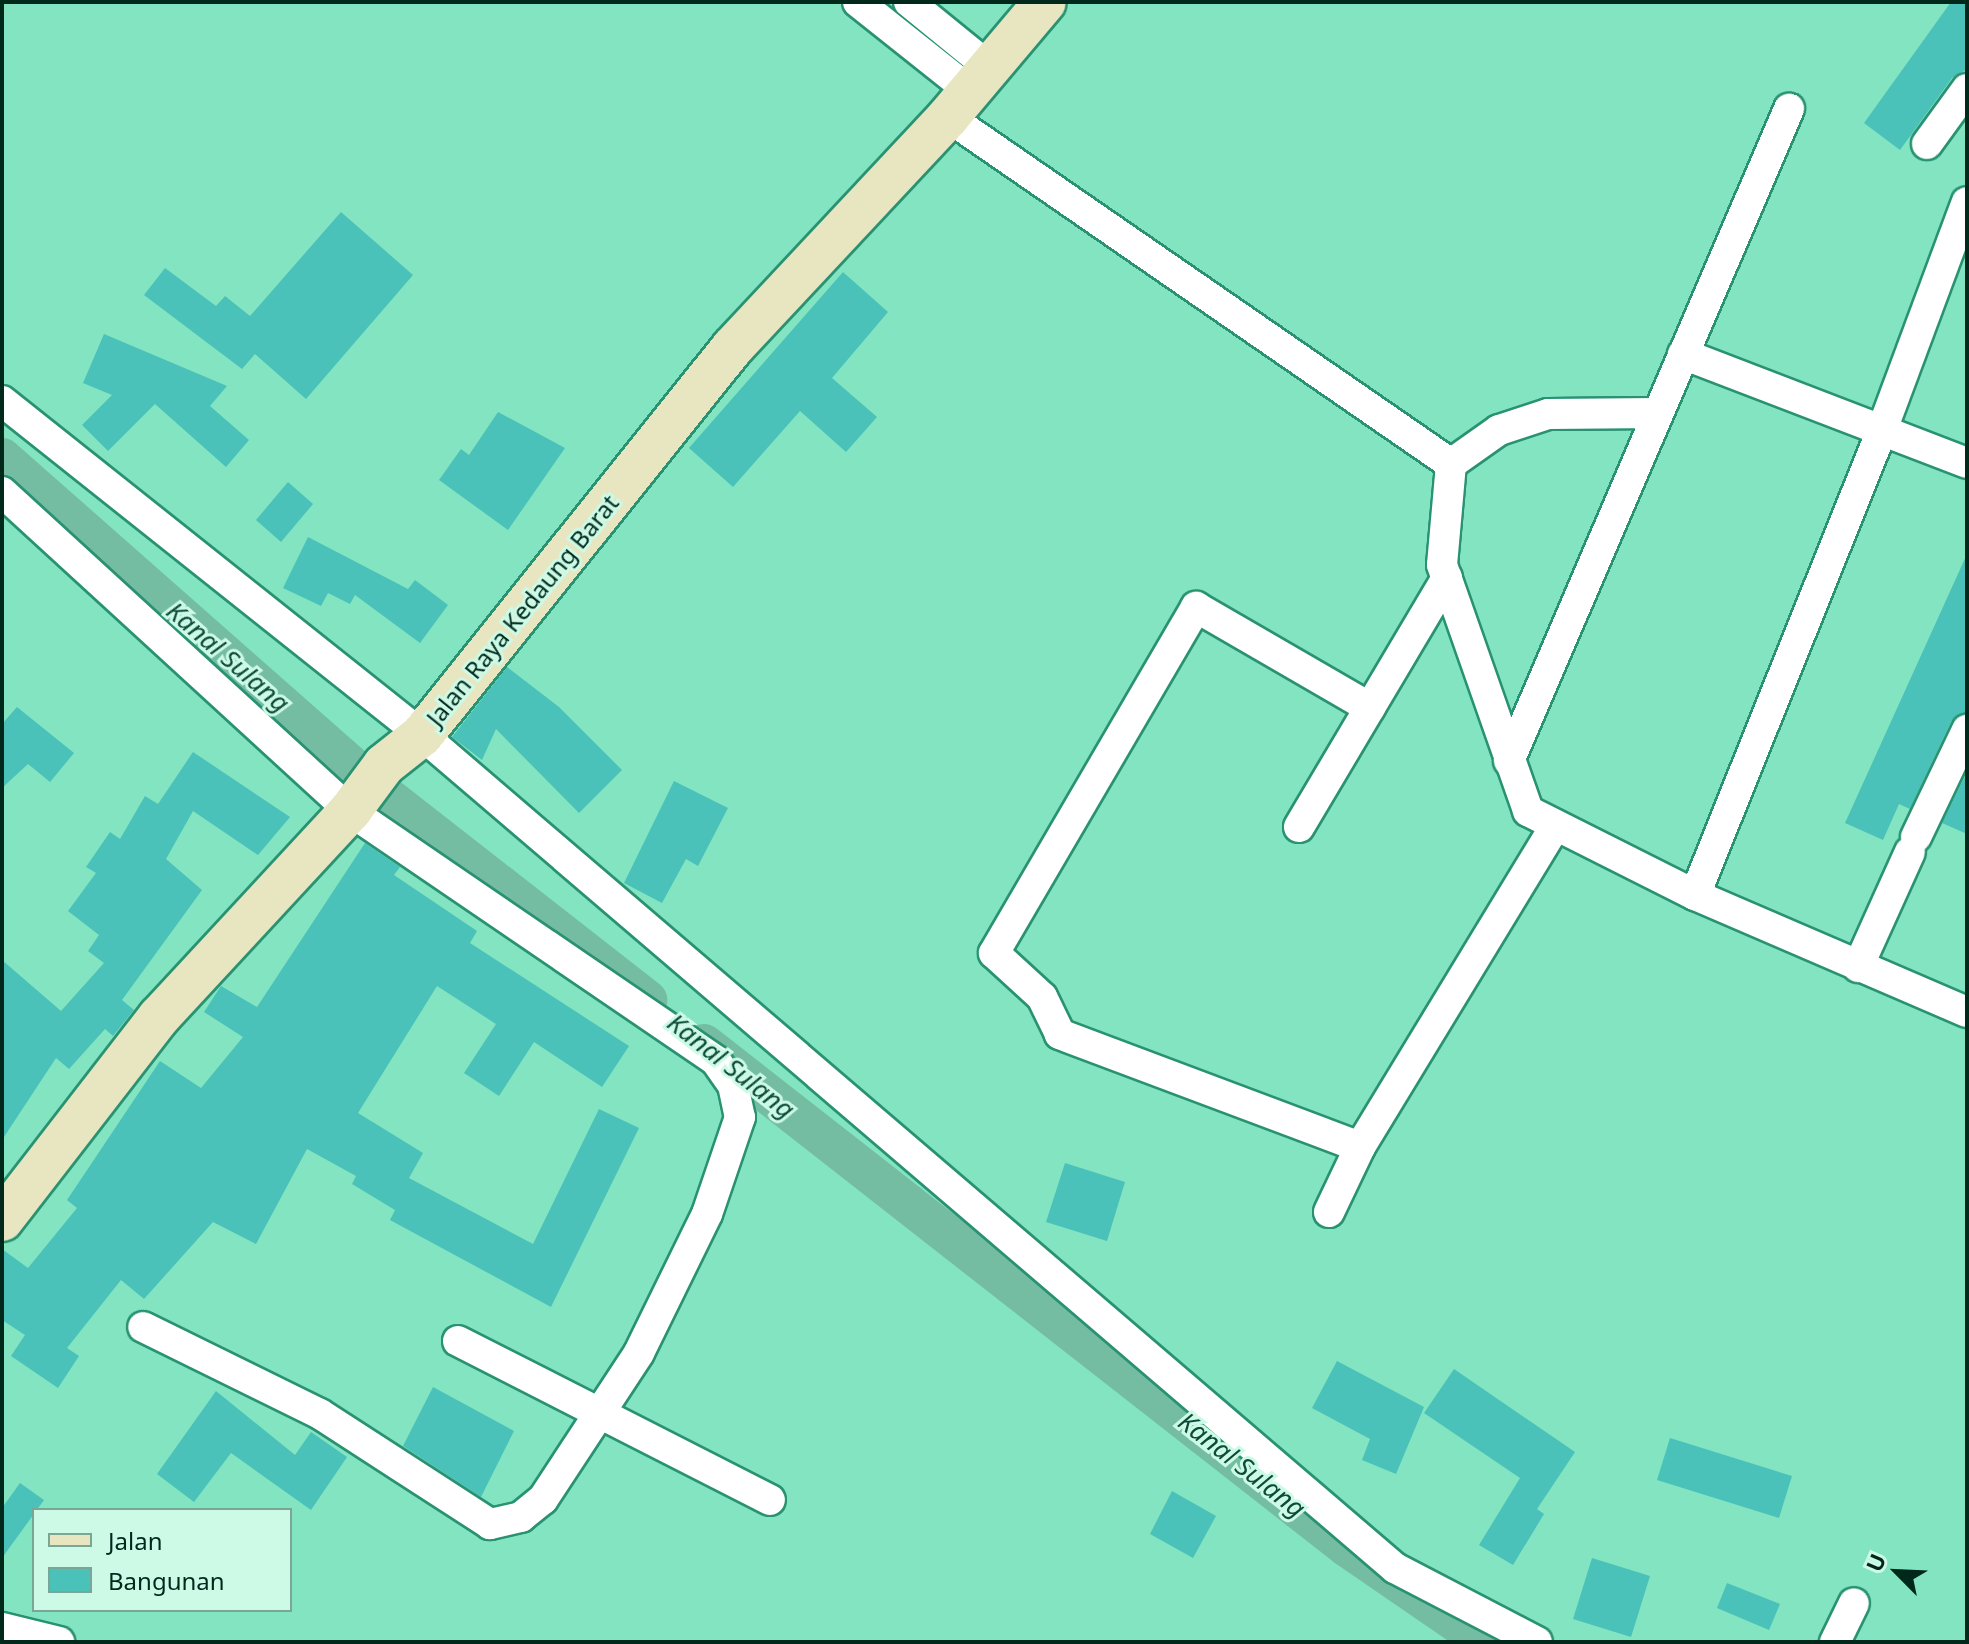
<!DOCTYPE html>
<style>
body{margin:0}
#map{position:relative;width:1969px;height:1644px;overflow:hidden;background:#82e4c0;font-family:"Noto Sans",sans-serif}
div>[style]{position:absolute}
.canal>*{height:40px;margin:-20px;padding:0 20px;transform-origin:20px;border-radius:20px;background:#75bda2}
.building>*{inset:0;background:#4bc2b9}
.roads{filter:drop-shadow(2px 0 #299272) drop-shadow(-2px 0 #299272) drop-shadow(0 2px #299272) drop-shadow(0 -2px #299272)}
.street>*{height:30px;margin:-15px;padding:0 15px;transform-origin:15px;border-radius:15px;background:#fff}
.secondary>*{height:42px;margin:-21px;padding:0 21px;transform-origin:21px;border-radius:21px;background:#e7e6c1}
span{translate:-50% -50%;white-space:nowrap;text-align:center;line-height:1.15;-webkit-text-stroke:6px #ccfae7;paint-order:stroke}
.street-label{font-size:24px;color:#00291c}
.water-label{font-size:26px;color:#0d4a38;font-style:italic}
.frame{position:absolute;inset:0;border:4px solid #00291c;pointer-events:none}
.legend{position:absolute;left:32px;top:1508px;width:260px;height:104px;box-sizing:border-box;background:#ccfae7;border:2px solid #7aa696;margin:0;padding:10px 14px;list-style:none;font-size:24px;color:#00291c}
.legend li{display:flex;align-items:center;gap:16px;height:40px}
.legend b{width:40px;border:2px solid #7aa696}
.north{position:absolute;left:1857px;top:1532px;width:80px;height:80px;-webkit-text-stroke:6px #ccfae7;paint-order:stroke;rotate:294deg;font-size:22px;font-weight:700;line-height:32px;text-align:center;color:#00291c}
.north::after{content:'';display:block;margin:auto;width:28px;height:36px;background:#00291c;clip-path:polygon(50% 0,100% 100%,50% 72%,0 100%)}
</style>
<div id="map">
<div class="canal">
<div style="left:2px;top:458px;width:505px;rotate:41.39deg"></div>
<div style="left:381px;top:792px;width:338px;rotate:38deg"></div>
<div style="left:704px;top:1044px;width:816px;rotate:38.04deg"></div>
<div style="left:1347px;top:1547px;width:168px;rotate:34.5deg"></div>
</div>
<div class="building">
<div style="clip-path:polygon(1951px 2px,1967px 2px,1967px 69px,1952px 78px,1900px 150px,1864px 123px)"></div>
<div style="clip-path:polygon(341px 212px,413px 275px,306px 399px,255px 354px,242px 369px,144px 295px,165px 268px,216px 306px,225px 296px,250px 316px)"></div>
<div style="clip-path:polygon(843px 272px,888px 312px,832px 378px,877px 417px,846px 452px,800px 411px,733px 487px,689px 448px)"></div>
<div style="clip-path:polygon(104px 334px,227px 386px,210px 406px,249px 440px,226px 467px,155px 404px,108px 451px,82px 425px,112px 395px,83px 383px)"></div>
<div style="clip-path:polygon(498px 412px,565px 448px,508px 530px,439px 480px,461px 449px,469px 455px)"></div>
<div style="clip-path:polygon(288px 482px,313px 504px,281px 542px,256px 520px)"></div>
<div style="clip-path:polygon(308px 537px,408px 589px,415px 580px,448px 605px,420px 643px,355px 595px,350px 604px,328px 593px,321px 606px,283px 588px)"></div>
<div style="clip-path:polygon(1967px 554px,1967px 712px,1951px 722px,1910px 809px,1899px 804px,1883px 840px,1845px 823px)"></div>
<div style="clip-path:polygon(507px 667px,559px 707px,622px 770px,579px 813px,496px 729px,482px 760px,452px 737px)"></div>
<div style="clip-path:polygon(17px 707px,74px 753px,50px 782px,28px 764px,2px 788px,2px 724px)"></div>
<div style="clip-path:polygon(193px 752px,290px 817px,258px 855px,193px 811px,166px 859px,202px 890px,122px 1000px,134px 1010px,113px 1036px,105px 1029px,69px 1069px,56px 1058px,2px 1140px,2px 960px,61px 1011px,104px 963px,88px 951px,99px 935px,68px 911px,96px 873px,86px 867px,110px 832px,120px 839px,145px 796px,158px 804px)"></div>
<div style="clip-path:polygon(1967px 772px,1967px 834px,1942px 823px)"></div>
<div style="clip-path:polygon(674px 781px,728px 808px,698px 866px,686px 859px,662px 903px,624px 883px)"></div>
<div style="clip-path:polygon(365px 843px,400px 867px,394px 875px,477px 931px,470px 943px,629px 1046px,602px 1087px,534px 1042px,499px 1096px,464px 1073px,496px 1024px,437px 986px,358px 1113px,423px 1153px,409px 1178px,533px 1244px,599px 1109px,639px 1128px,551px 1307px,390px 1220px,395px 1210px,352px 1184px,356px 1176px,307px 1149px,256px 1244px,213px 1222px,144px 1299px,121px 1280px,67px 1348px,79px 1356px,58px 1388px,11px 1356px,25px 1335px,2px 1320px,2px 1249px,28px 1268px,77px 1208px,67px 1200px,160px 1061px,201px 1088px,243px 1037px,204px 1012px,221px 986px,257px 1007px)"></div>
<div style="clip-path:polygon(1065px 1163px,1125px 1182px,1107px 1241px,1046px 1222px)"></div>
<div style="clip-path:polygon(1337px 1361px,1424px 1407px,1396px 1474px,1362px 1460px,1370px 1439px,1312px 1408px)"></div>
<div style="clip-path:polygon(1454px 1369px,1575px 1452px,1537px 1509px,1544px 1514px,1513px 1565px,1479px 1545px,1520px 1478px,1424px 1413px)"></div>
<div style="clip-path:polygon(433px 1387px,514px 1431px,481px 1497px,403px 1446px)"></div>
<div style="clip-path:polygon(216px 1391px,295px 1455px,311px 1432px,347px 1457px,311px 1510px,231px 1453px,194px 1502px,157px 1474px)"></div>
<div style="clip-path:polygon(1670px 1438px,1792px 1476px,1779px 1518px,1657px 1480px)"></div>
<div style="clip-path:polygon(20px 1483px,44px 1500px,2px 1558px,2px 1508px)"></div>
<div style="clip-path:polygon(1172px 1491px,1216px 1516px,1193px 1558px,1150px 1534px)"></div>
<div style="clip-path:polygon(1592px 1558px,1650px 1576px,1631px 1637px,1573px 1619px)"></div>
<div style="clip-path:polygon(1727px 1583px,1780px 1604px,1769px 1630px,1717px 1608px)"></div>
</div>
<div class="roads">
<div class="street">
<div style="left:858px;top:2px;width:143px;rotate:38.5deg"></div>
<div style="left:909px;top:2px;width:104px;rotate:39.2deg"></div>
<div style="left:948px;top:117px;width:611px;rotate:34.6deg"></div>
<div style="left:1927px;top:144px;width:68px;rotate:-54deg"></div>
<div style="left:1683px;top:354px;width:304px;rotate:21deg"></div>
<div style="left:2px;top:401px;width:537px;rotate:38.49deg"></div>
<div style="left:422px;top:735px;width:1281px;rotate:40.57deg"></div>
<div style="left:1395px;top:1568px;width:160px;rotate:27.5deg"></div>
<div style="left:1657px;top:413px;width:109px;rotate:179.5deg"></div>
<div style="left:1548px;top:414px;width:52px;rotate:161.9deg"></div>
<div style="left:1499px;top:430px;width:59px;rotate:144.7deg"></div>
<div style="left:1451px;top:464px;width:101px;rotate:95.1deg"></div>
<div style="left:1442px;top:565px;width:261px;rotate:70.7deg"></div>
<div style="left:1528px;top:811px;width:187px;rotate:26.7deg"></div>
<div style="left:1695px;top:895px;width:296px;rotate:23.3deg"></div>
<div style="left:2px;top:492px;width:472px;rotate:42.5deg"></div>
<div style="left:350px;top:811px;width:443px;rotate:34.3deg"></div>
<div style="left:716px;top:1061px;width:29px;rotate:55deg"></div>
<div style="left:733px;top:1085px;width:33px;rotate:78deg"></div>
<div style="left:740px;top:1117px;width:102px;rotate:108.8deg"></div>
<div style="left:707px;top:1214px;width:155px;rotate:116.1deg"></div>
<div style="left:639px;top:1353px;width:175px;rotate:123.3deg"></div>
<div style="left:543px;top:1499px;width:28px;rotate:141deg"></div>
<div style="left:521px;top:1517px;width:32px;rotate:167deg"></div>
<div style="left:490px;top:1524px;width:202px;rotate:-147.1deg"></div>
<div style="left:320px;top:1414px;width:197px;rotate:-153.8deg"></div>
<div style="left:1509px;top:761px;width:710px;rotate:-66.76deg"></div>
<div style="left:1299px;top:827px;width:290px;rotate:-59.3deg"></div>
<div style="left:1916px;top:837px;width:119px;rotate:-64.5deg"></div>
<div style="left:1695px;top:895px;width:501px;rotate:-68.09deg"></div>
<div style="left:1882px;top:430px;width:243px;rotate:-69.6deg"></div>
<div style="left:1858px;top:967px;width:126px;rotate:-65.7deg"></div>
<div style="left:1360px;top:1147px;width:321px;rotate:-159.4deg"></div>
<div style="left:1060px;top:1034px;width:41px;rotate:-115.9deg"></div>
<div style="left:1042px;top:997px;width:65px;rotate:-137.5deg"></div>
<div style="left:994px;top:953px;width:401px;rotate:-59.7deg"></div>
<div style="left:1196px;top:607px;width:201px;rotate:30.1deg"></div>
<div style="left:1329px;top:1212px;width:72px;rotate:-64.5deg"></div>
<div style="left:1360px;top:1147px;width:373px;rotate:-58.7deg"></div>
<div style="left:458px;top:1341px;width:350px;rotate:27deg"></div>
<div style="left:2px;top:1628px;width:59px;rotate:13.8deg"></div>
<div style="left:1835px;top:1642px;width:43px;rotate:-64deg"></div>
</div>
<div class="secondary">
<div style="left:2px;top:1220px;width:257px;rotate:-52.3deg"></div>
<div style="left:159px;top:1017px;width:281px;rotate:-47.2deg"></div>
<div style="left:350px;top:811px;width:57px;rotate:-53.5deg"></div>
<div style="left:384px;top:765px;width:48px;rotate:-38.3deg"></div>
<div style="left:422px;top:735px;width:496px;rotate:-51.3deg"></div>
<div style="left:732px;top:348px;width:316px;rotate:-46.9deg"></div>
<div style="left:948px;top:117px;width:150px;rotate:-49.9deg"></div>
</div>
</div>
<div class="street-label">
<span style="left:522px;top:610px;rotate:-51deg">Jalan Raya Kedaung Barat</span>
</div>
<div class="water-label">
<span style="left:228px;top:657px;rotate:41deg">Kanal Sulang</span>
<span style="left:731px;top:1066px;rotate:38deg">Kanal Sulang</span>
<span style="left:1242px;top:1465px;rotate:38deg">Kanal Sulang</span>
</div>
<div class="frame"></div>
<ul class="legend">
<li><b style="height:10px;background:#e7e6c1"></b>Jalan</li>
<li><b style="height:22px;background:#4bc2b9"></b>Bangunan</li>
</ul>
<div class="north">U</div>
</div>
